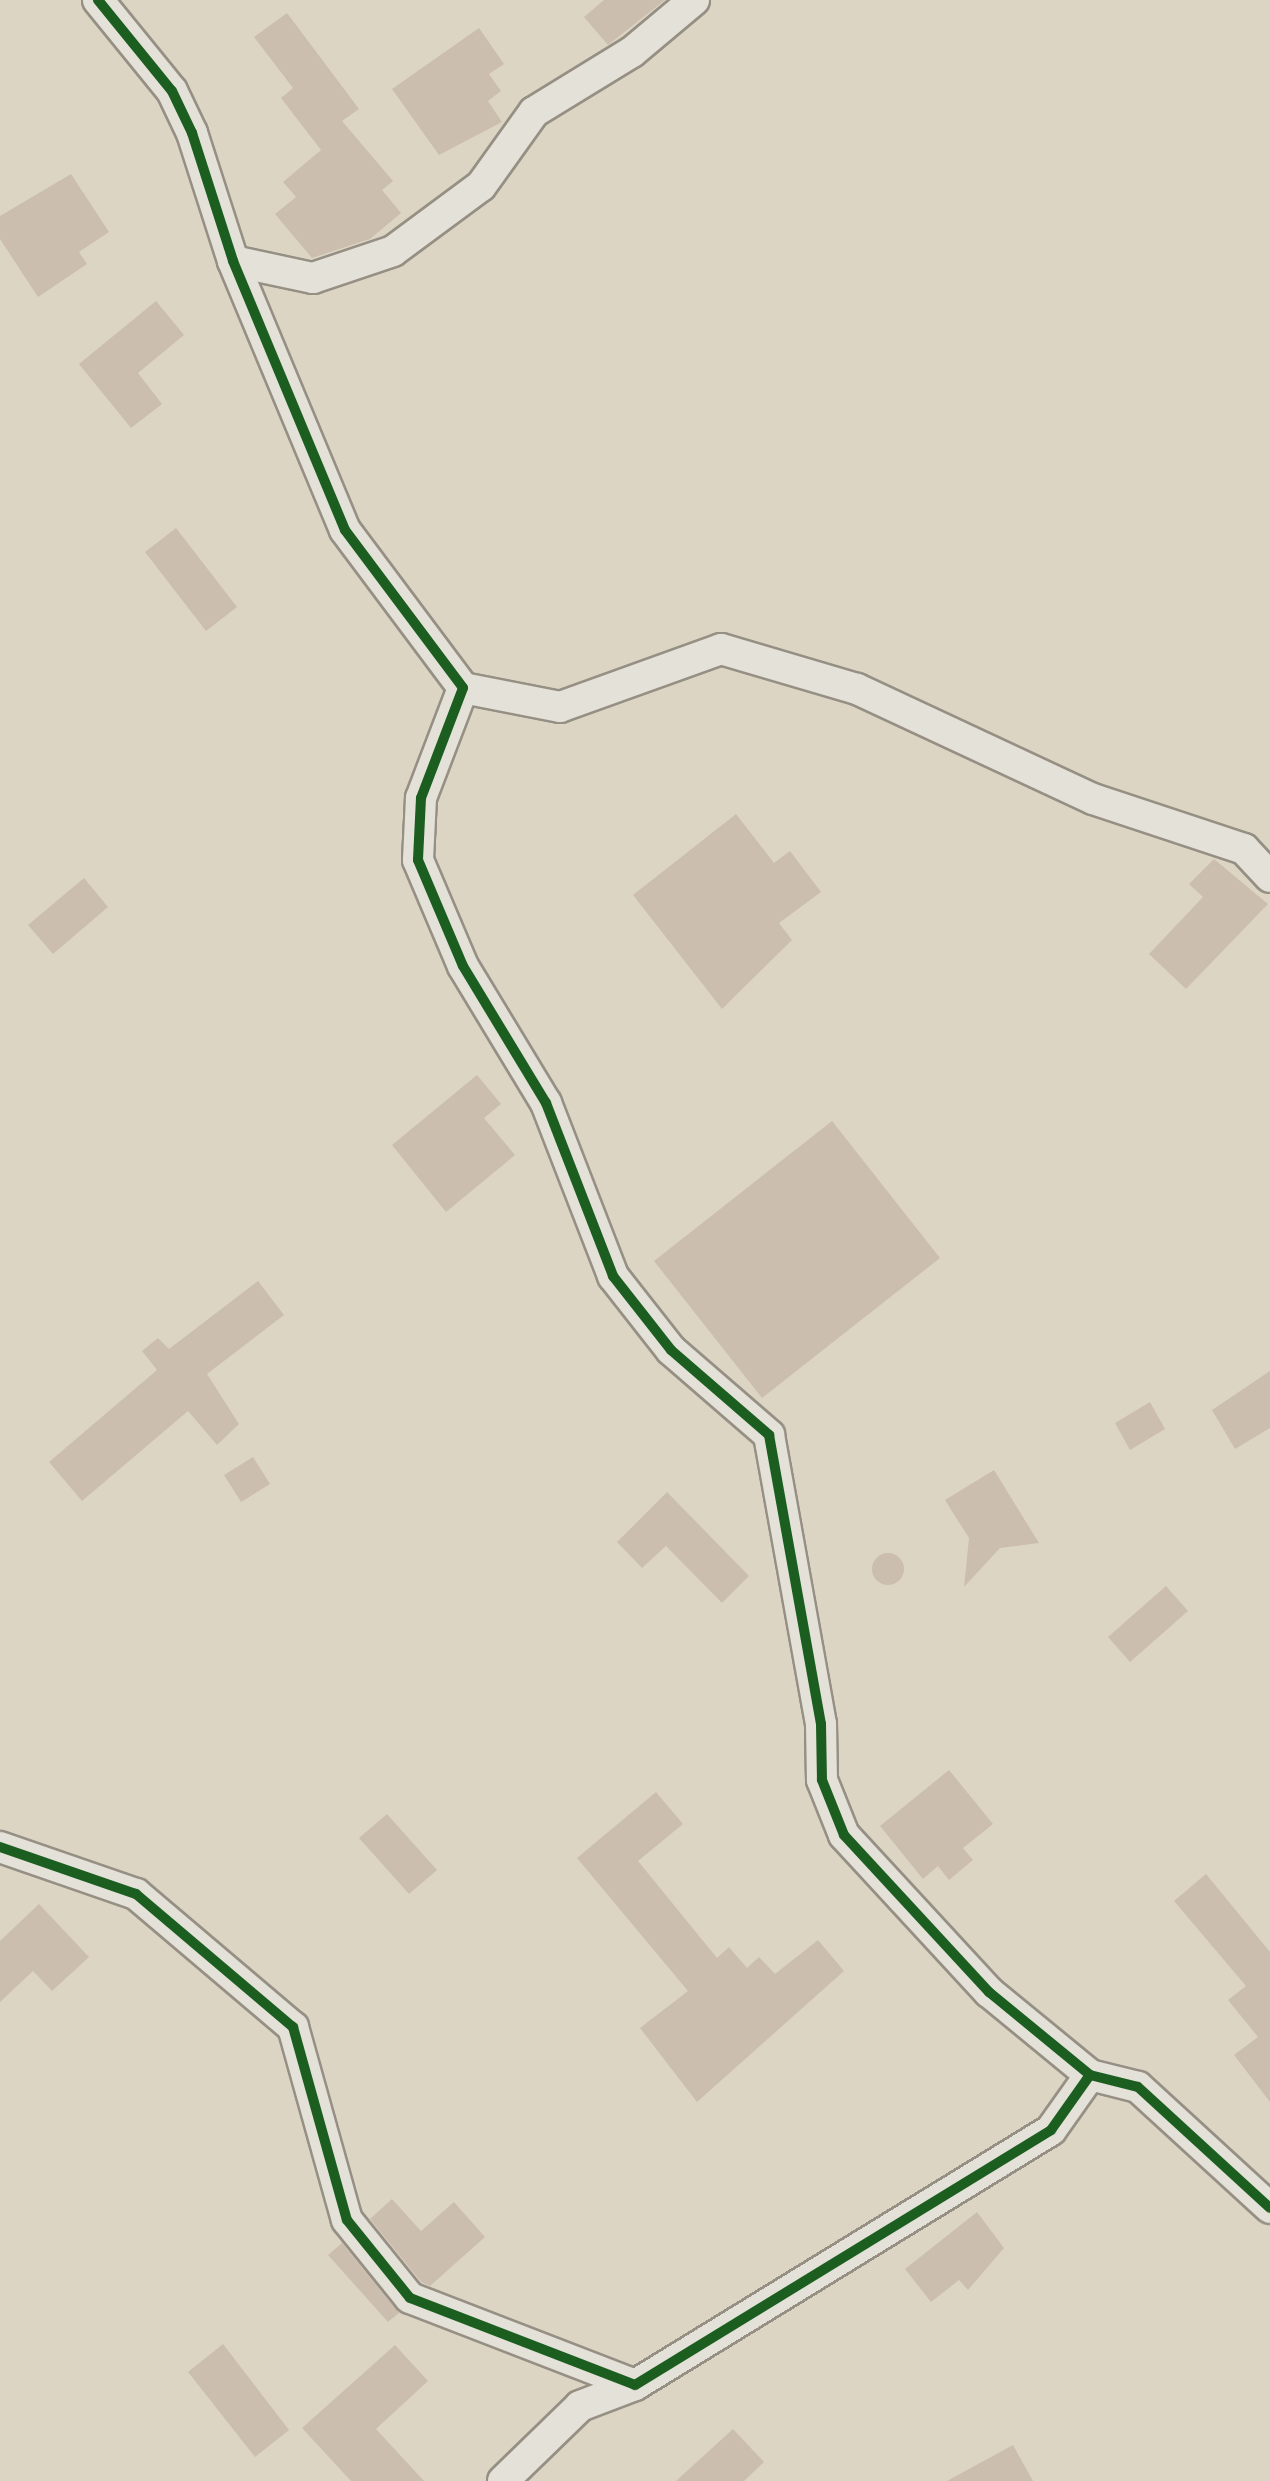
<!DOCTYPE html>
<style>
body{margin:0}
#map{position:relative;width:1270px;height:2481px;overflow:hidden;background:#dcd5c4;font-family:Vollkorn,serif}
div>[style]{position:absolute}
.building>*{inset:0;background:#ccbeaf}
.round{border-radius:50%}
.roads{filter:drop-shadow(2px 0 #968f84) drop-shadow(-2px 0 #968f84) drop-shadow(0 2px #968f84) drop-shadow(0 -2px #968f84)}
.street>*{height:30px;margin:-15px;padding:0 15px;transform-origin:15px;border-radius:15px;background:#e4e1d8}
.cycleway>*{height:10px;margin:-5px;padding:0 5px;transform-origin:5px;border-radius:5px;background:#1b5e20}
span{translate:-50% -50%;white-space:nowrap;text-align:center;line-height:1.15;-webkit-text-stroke:10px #efe7d2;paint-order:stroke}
</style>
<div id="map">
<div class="building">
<div style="clip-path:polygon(604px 0,665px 0,608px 45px,584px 17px)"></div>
<div style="clip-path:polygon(287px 13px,359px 109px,342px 121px,393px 181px,382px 190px,401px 213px,370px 239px,312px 258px,275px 214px,296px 197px,283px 182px,321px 150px,281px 98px,293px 88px,254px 37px)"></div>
<div style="clip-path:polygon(479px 28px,504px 64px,489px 74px,501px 91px,488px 101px,502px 122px,439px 155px,392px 89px)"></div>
<div style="clip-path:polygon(71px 174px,109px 232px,79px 252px,87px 264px,38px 297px,0 239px,0 216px)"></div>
<div style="clip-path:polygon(156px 301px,184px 335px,138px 373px,162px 404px,131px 428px,79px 364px)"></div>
<div style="clip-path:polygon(176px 528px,237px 607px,206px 631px,145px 552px)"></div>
<div style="clip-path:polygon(736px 814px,774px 863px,790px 851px,821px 892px,779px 923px,792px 940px,722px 1009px,633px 895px)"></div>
<div style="clip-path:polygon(1214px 859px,1268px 904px,1186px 989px,1149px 954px,1203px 897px,1189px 884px)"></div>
<div style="clip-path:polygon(84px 878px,108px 907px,53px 954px,28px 925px)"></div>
<div style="clip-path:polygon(477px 1075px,501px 1104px,484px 1118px,515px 1155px,446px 1212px,392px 1145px)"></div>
<div style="clip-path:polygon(832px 1121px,940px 1258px,762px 1398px,654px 1261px)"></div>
<div style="clip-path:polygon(258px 1281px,284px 1315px,207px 1374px,239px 1424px,217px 1445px,188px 1411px,82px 1501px,49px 1462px,157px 1370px,142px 1351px,158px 1338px,169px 1349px)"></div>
<div style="clip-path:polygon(1270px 1371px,1270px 1428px,1235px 1449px,1212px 1410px)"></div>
<div style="clip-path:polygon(1150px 1402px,1165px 1429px,1130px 1450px,1115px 1423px)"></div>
<div style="clip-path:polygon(253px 1457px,270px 1484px,241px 1502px,224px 1475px)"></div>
<div style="clip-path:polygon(994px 1470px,1039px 1543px,1000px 1548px,964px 1587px,969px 1538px,945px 1500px)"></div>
<div style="clip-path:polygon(667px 1492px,749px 1576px,722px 1603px,666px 1546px,642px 1568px,617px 1542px)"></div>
<div class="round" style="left:872px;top:1553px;width:32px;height:32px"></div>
<div style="clip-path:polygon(1166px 1586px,1188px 1611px,1130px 1662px,1108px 1637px)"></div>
<div style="clip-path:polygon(949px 1770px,993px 1824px,963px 1848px,973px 1860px,949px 1880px,938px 1866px,923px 1879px,880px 1826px)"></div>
<div style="clip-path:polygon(656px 1792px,683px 1824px,638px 1861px,717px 1958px,729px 1947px,747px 1968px,759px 1957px,775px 1974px,818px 1940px,844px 1971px,697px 2102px,640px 2028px,688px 1991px,577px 1858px)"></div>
<div style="clip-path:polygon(387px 1814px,437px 1870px,409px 1894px,359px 1838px)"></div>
<div style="clip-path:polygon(1206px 1874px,1270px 1952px,1270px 2102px,1234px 2055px,1258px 2037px,1228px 2000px,1246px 1986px,1174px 1901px)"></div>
<div style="clip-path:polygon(39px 1904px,89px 1957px,52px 1991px,33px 1971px,0 2002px,0 1941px)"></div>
<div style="clip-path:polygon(392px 2199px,421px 2231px,454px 2202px,485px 2237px,430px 2286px,421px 2282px,370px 2219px)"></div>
<div style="clip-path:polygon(977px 2212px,1004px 2248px,968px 2290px,959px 2280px,931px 2302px,905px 2269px)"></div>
<div style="clip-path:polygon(342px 2243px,399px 2313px,388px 2322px,328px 2255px)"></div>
<div style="clip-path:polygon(223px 2344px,289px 2430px,255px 2457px,188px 2372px)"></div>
<div style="clip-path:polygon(395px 2345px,428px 2381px,376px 2429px,424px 2481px,351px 2481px,302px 2428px)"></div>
<div style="clip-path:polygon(733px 2429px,764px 2462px,744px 2481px,676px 2481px)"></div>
<div style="clip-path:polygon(1013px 2445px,1033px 2481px,947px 2481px)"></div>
</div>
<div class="roads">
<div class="street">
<div style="left:98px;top:0;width:117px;rotate:50.9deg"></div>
<div style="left:172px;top:91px;width:47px;rotate:64.5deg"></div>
<div style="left:192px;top:133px;width:134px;rotate:72.2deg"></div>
<div style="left:233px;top:261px;width:291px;rotate:67.4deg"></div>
<div style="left:345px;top:530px;width:197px;rotate:53.2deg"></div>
<div style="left:463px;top:688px;width:118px;rotate:110.9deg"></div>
<div style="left:421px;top:798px;width:62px;rotate:92.8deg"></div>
<div style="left:418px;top:860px;width:115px;rotate:67deg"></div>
<div style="left:463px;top:966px;width:160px;rotate:58.8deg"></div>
<div style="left:546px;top:1103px;width:186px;rotate:68.8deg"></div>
<div style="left:613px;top:1276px;width:94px;rotate:51.9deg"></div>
<div style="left:671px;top:1350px;width:130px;rotate:40.9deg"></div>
<div style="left:769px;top:1435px;width:294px;rotate:79.8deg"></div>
<div style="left:821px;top:1724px;width:56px;rotate:89deg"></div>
<div style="left:822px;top:1780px;width:59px;rotate:68.2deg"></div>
<div style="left:844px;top:1835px;width:214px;rotate:47.3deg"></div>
<div style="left:989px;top:1992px;width:131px;rotate:39.4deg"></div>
<div style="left:1090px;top:2075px;width:49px;rotate:14deg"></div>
<div style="left:1138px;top:2087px;width:179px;rotate:42.5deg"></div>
<div style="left:233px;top:261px;width:82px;rotate:12deg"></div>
<div style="left:313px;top:278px;width:84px;rotate:-18.6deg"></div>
<div style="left:393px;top:251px;width:109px;rotate:-36.5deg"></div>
<div style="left:481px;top:186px;width:91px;rotate:-54.4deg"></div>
<div style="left:534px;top:112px;width:115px;rotate:-31.5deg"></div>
<div style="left:632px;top:52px;width:81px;rotate:-40deg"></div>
<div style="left:463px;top:688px;width:99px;rotate:11.1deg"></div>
<div style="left:560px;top:707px;width:171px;rotate:-19.8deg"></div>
<div style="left:721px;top:649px;width:142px;rotate:16.4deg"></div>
<div style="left:857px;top:689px;width:260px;rotate:25deg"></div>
<div style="left:1093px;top:799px;width:159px;rotate:18.3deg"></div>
<div style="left:1244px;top:849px;width:38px;rotate:47deg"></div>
<div style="left:0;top:1847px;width:144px;rotate:19.1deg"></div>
<div style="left:136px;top:1894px;width:206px;rotate:40.3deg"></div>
<div style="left:293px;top:2027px;width:200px;rotate:74.4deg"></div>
<div style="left:347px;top:2220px;width:100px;rotate:51.1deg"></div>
<div style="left:410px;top:2298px;width:241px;rotate:21.1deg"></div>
<div style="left:635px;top:2385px;width:488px;rotate:-31.5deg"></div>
<div style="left:1051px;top:2130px;width:67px;rotate:-54.7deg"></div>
<div style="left:503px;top:2481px;width:107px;rotate:-44.2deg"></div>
<div style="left:580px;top:2406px;width:59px;rotate:-20.9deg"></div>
</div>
</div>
<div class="cycleway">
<div style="left:98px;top:0;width:117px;rotate:50.9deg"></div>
<div style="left:172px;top:91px;width:47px;rotate:64.5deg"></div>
<div style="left:192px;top:133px;width:134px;rotate:72.2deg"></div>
<div style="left:233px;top:261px;width:291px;rotate:67.4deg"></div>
<div style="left:345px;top:530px;width:197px;rotate:53.2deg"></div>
<div style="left:463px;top:688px;width:118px;rotate:110.9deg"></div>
<div style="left:421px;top:798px;width:62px;rotate:92.8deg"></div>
<div style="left:418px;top:860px;width:115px;rotate:67deg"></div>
<div style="left:463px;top:966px;width:160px;rotate:58.8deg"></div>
<div style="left:546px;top:1103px;width:186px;rotate:68.8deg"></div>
<div style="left:613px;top:1276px;width:94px;rotate:51.9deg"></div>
<div style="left:671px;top:1350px;width:130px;rotate:40.9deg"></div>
<div style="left:769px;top:1435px;width:294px;rotate:79.8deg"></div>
<div style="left:821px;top:1724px;width:56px;rotate:89deg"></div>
<div style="left:822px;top:1780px;width:59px;rotate:68.2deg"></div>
<div style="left:844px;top:1835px;width:214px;rotate:47.3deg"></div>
<div style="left:989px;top:1992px;width:131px;rotate:39.4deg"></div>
<div style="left:1090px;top:2075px;width:49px;rotate:14deg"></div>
<div style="left:1138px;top:2087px;width:179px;rotate:42.5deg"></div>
<div style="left:0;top:1847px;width:144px;rotate:19.1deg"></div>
<div style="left:136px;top:1894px;width:206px;rotate:40.3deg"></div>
<div style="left:293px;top:2027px;width:200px;rotate:74.4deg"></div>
<div style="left:347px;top:2220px;width:100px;rotate:51.1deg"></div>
<div style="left:410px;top:2298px;width:241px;rotate:21.1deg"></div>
<div style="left:635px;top:2385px;width:488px;rotate:-31.5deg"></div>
<div style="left:1051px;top:2130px;width:67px;rotate:-54.7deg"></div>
</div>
</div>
